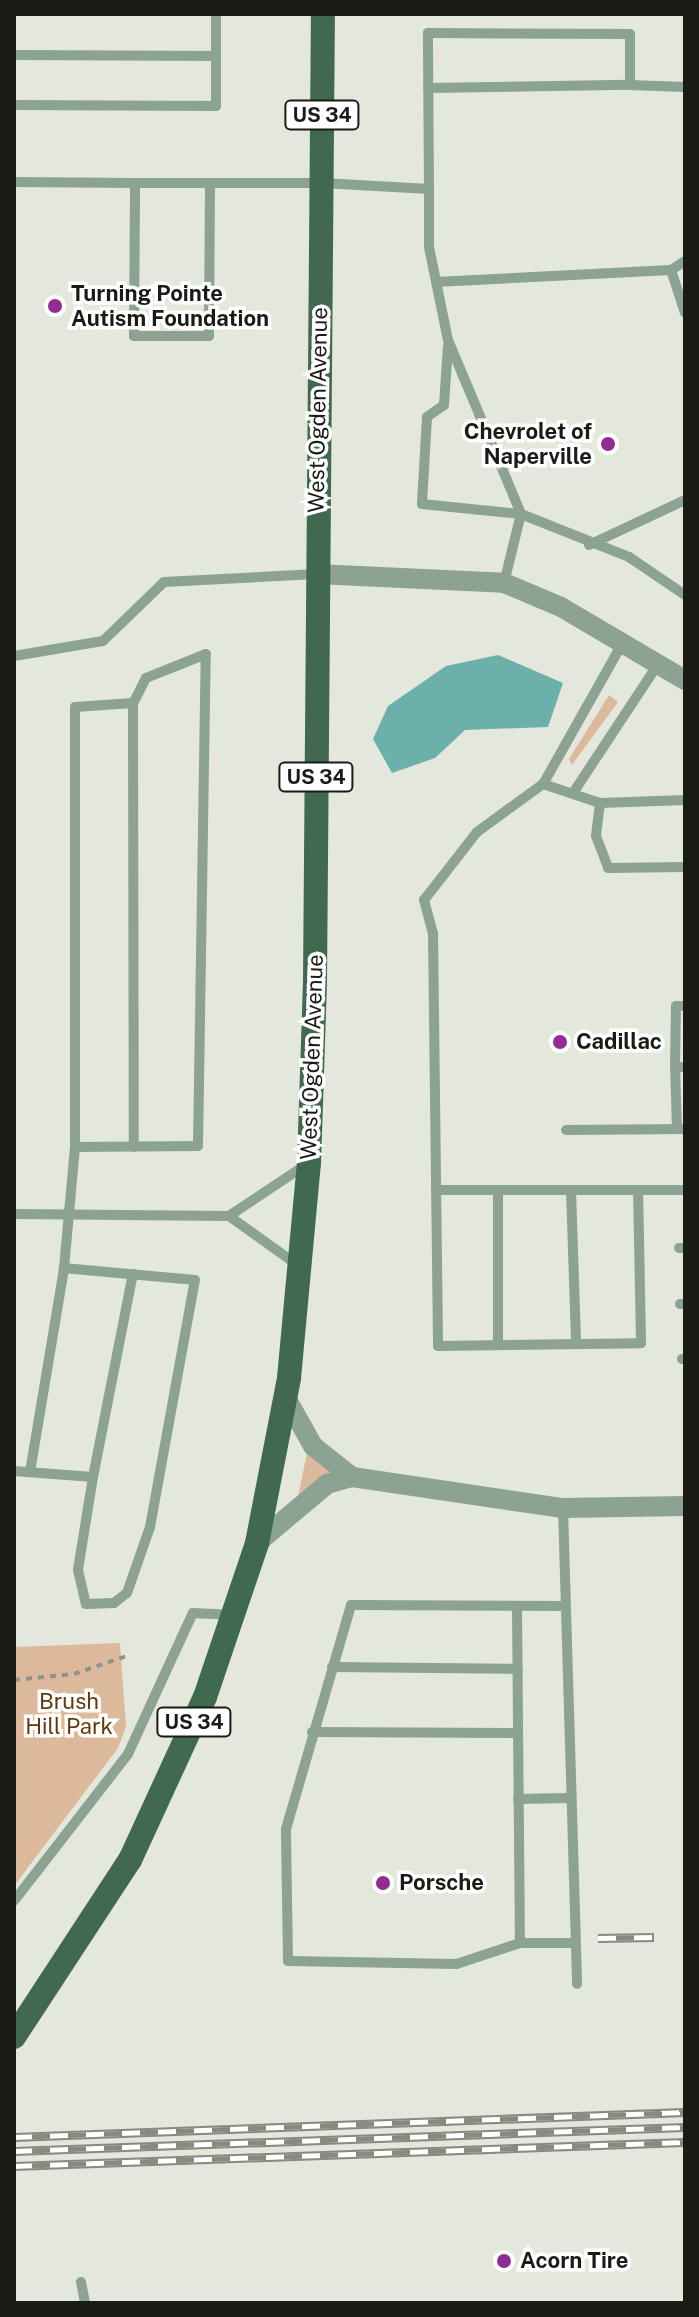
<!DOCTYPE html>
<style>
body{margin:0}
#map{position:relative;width:699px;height:2317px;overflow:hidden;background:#e3e7dc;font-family:"Public Sans",sans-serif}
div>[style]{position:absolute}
.green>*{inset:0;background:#ddb99b}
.water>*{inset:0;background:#6bb0a9}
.path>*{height:4px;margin-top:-2px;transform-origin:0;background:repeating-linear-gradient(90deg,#90938b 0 6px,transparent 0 12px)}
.lane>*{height:10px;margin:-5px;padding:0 5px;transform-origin:5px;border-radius:5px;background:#8ca293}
.street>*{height:20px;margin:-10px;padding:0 10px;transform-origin:10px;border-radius:10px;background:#8ca293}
.primary>*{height:24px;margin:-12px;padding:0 12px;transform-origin:12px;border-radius:12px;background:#416950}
.rail>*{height:9px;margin-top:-4.5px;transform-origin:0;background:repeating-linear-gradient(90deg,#fff 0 18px,#888a82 0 36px);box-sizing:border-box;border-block:2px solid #888a82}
.dots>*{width:22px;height:22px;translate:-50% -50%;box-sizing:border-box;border:4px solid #fff;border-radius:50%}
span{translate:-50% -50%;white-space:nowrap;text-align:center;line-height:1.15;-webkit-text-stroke:7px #fff;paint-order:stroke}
.shield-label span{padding:2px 6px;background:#fff;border:2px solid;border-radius:6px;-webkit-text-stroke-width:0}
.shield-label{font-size:20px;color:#1a1b17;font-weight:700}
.poi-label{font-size:22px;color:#1a1b17;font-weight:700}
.left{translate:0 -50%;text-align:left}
.right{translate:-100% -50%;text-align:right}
.street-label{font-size:22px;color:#1a1b17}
.park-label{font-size:22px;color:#63390e}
.frame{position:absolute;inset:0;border:16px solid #1a1b17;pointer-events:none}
</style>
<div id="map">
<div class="green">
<div style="clip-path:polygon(609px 695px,618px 702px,572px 765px,569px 759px)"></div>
<div style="clip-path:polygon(308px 1448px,338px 1474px,298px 1497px)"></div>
<div style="clip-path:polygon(120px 1643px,126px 1727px,118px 1748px,14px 1886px,14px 1647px)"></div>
</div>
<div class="water">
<div style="clip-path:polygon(498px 655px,563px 683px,548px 727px,465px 730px,435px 758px,392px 773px,373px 739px,388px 706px,446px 666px)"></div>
</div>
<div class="path">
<div style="left:14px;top:1680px;width:60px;rotate:-5.7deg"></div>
<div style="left:74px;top:1674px;width:56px;rotate:-18.8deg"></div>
</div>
<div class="lane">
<div style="left:14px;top:55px;width:202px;rotate:0.3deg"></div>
<div style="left:428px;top:88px;width:202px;rotate:-0.9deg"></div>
<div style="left:14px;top:105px;width:202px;rotate:0.3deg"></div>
<div style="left:216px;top:106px;width:92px;rotate:-90deg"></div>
<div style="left:14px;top:182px;width:121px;rotate:0.5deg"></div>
<div style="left:210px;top:183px;width:153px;rotate:90.4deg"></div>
<div style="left:209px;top:336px;width:75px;rotate:180deg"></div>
<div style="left:134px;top:336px;width:153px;rotate:-89.6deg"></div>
<div style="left:135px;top:183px;width:187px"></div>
<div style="left:322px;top:183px;width:107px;rotate:3.2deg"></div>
<div style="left:429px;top:189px;width:58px;rotate:90deg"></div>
<div style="left:429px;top:247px;width:95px;rotate:78.5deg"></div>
<div style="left:448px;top:340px;width:189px;rotate:67.2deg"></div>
<div style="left:429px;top:189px;width:156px;rotate:-90.4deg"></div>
<div style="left:428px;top:33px;width:202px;rotate:0.3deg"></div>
<div style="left:630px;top:34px;width:51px;rotate:90deg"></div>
<div style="left:630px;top:85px;width:55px;rotate:2.1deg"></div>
<div style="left:685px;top:261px;width:17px;rotate:147deg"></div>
<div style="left:671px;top:270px;width:45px;rotate:72deg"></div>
<div style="left:436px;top:282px;width:235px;rotate:-2.9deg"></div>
<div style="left:448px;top:346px;width:59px;rotate:93.9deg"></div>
<div style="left:444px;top:405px;width:21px;rotate:145deg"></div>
<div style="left:427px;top:417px;width:87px;rotate:93.3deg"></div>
<div style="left:422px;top:504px;width:100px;rotate:5.8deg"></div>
<div style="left:589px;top:545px;width:106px;rotate:-25.1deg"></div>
<div style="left:504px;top:583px;width:71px;rotate:-76.2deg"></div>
<div style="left:521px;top:514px;width:116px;rotate:21.7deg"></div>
<div style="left:629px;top:557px;width:68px;rotate:34.2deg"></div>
<div style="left:622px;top:644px;width:161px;rotate:119.4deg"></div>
<div style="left:543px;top:784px;width:82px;rotate:144deg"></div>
<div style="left:477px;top:832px;width:86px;rotate:127.9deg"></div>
<div style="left:424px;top:900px;width:34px;rotate:75deg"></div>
<div style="left:433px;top:933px;width:413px;rotate:89.3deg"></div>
<div style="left:438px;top:1346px;width:203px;rotate:-0.8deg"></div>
<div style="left:641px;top:1343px;width:153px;rotate:-91.1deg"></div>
<div style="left:14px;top:656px;width:90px;rotate:-9.6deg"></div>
<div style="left:103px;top:641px;width:85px;rotate:-44deg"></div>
<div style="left:164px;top:582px;width:152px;rotate:-3deg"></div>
<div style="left:133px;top:703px;width:444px;rotate:89.9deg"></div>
<div style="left:543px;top:784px;width:60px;rotate:18.4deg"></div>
<div style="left:600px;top:803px;width:85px;rotate:-2deg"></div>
<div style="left:573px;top:793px;width:151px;rotate:-56.6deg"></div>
<div style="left:600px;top:803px;width:33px;rotate:97deg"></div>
<div style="left:596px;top:836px;width:34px;rotate:69deg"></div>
<div style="left:608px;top:868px;width:77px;rotate:-0.7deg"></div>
<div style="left:675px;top:1067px;width:61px;rotate:-89.1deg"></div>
<div style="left:676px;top:1006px;width:9px"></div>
<div style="left:677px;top:1129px;width:62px;rotate:-91.8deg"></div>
<div style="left:675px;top:1067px;width:10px"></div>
<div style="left:566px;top:1130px;width:119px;rotate:-0.5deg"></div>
<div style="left:436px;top:1190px;width:249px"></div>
<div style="left:498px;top:1190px;width:155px;rotate:90deg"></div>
<div style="left:571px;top:1190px;width:153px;rotate:88.1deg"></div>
<div style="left:14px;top:1214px;width:215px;rotate:0.5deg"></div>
<div style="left:229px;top:1216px;width:82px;rotate:35.6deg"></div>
<div style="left:229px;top:1216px;width:94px;rotate:-33.7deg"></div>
<div style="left:679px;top:1248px;width:6px"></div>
<div style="left:680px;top:1304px;width:5px"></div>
<div style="left:682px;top:1359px;width:3px"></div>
<div style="left:14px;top:1471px;width:79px;rotate:4.3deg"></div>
<div style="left:93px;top:1477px;width:94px;rotate:99.2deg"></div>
<div style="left:78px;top:1570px;width:35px;rotate:77deg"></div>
<div style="left:86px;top:1604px;width:28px;rotate:-2deg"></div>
<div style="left:114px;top:1603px;width:16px;rotate:-38deg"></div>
<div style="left:127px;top:1593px;width:70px;rotate:-70.8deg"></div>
<div style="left:150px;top:1527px;width:251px;rotate:-79.7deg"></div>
<div style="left:195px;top:1280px;width:132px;rotate:-174.8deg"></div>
<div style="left:64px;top:1268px;width:121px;rotate:-84.8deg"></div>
<div style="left:75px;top:1147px;width:123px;rotate:-0.5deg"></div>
<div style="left:198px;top:1146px;width:492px;rotate:-89.1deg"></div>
<div style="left:206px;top:654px;width:65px;rotate:158.2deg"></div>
<div style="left:146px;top:678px;width:28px;rotate:117deg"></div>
<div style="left:133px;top:703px;width:58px;rotate:176.1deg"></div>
<div style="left:75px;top:707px;width:440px;rotate:90deg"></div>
<div style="left:30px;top:1472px;width:207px;rotate:-80.5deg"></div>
<div style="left:93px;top:1477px;width:207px;rotate:-78.9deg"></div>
<div style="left:563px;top:1508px;width:476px;rotate:88.3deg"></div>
<div style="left:517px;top:1607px;width:336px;rotate:89.5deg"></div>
<div style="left:520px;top:1943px;width:55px"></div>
<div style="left:332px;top:1667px;width:186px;rotate:0.6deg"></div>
<div style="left:312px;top:1732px;width:206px;rotate:0.3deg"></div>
<div style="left:518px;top:1799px;width:52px;rotate:-1.1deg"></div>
<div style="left:14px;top:1901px;width:186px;rotate:-52.2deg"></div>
<div style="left:128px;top:1754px;width:155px;rotate:-65.3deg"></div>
<div style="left:193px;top:1613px;width:41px;rotate:2.8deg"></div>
<div style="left:520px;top:1943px;width:66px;rotate:161.6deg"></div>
<div style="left:457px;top:1964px;width:169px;rotate:-179deg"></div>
<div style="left:288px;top:1961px;width:132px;rotate:-90.9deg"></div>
<div style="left:286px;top:1829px;width:233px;rotate:-73.8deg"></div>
<div style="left:351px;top:1605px;width:212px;rotate:0.3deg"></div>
<div style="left:81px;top:2282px;width:21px;rotate:79deg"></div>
</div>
<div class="street">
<div style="left:316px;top:574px;width:188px;rotate:2.7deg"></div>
<div style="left:504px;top:583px;width:62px;rotate:22.8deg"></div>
<div style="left:561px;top:607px;width:144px;rotate:30.5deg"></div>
<div style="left:286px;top:1398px;width:55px;rotate:60.6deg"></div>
<div style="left:313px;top:1446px;width:50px;rotate:38.5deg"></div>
<div style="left:352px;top:1477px;width:213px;rotate:8.4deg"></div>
<div style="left:563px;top:1508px;width:122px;rotate:-0.9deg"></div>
<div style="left:257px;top:1543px;width:92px;rotate:-40.1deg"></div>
<div style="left:327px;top:1484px;width:26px;rotate:-16deg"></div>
</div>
<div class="primary">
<div style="left:14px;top:2037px;width:212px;rotate:-56.8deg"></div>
<div style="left:130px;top:1860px;width:179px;rotate:-65.3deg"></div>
<div style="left:205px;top:1697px;width:163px;rotate:-71.3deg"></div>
<div style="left:257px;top:1543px;width:168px;rotate:-79deg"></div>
<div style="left:289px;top:1378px;width:216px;rotate:-84.7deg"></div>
<div style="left:309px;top:1163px;width:183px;rotate:-88.1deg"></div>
<div style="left:315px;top:980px;width:966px;rotate:-89.53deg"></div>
</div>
<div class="rail">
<div style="left:598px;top:1938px;width:56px;rotate:-1deg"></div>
<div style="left:14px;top:2137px;width:671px;rotate:-2.13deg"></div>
<div style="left:14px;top:2151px;width:671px;rotate:-2.05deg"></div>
<div style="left:14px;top:2166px;width:671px;rotate:-2.05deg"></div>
</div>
<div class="dots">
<div style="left:55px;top:306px;background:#902c92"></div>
<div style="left:608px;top:444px;background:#902c92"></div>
<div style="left:560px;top:1042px;background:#902c92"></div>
<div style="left:383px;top:1883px;background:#902c92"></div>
<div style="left:504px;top:2261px;background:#902c92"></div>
</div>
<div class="shield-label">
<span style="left:322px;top:115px">US 34</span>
<span style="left:316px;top:777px">US 34</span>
<span style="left:194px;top:1722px">US 34</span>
</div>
<div class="poi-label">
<span class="left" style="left:71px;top:306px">Turning Pointe<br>Autism Foundation</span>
<span class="right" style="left:592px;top:444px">Chevrolet of<br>Naperville</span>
<span class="left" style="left:576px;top:1042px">Cadillac</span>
<span class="left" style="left:399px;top:1883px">Porsche</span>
<span class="left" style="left:520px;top:2261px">Acorn Tire</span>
</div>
<div class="street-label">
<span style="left:318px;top:410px;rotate:-89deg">West Ogden Avenue</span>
<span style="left:312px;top:1057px;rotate:-88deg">West Ogden Avenue</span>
</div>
<div class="park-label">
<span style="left:69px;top:1714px">Brush<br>Hill Park</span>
</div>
<div class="frame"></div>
</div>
